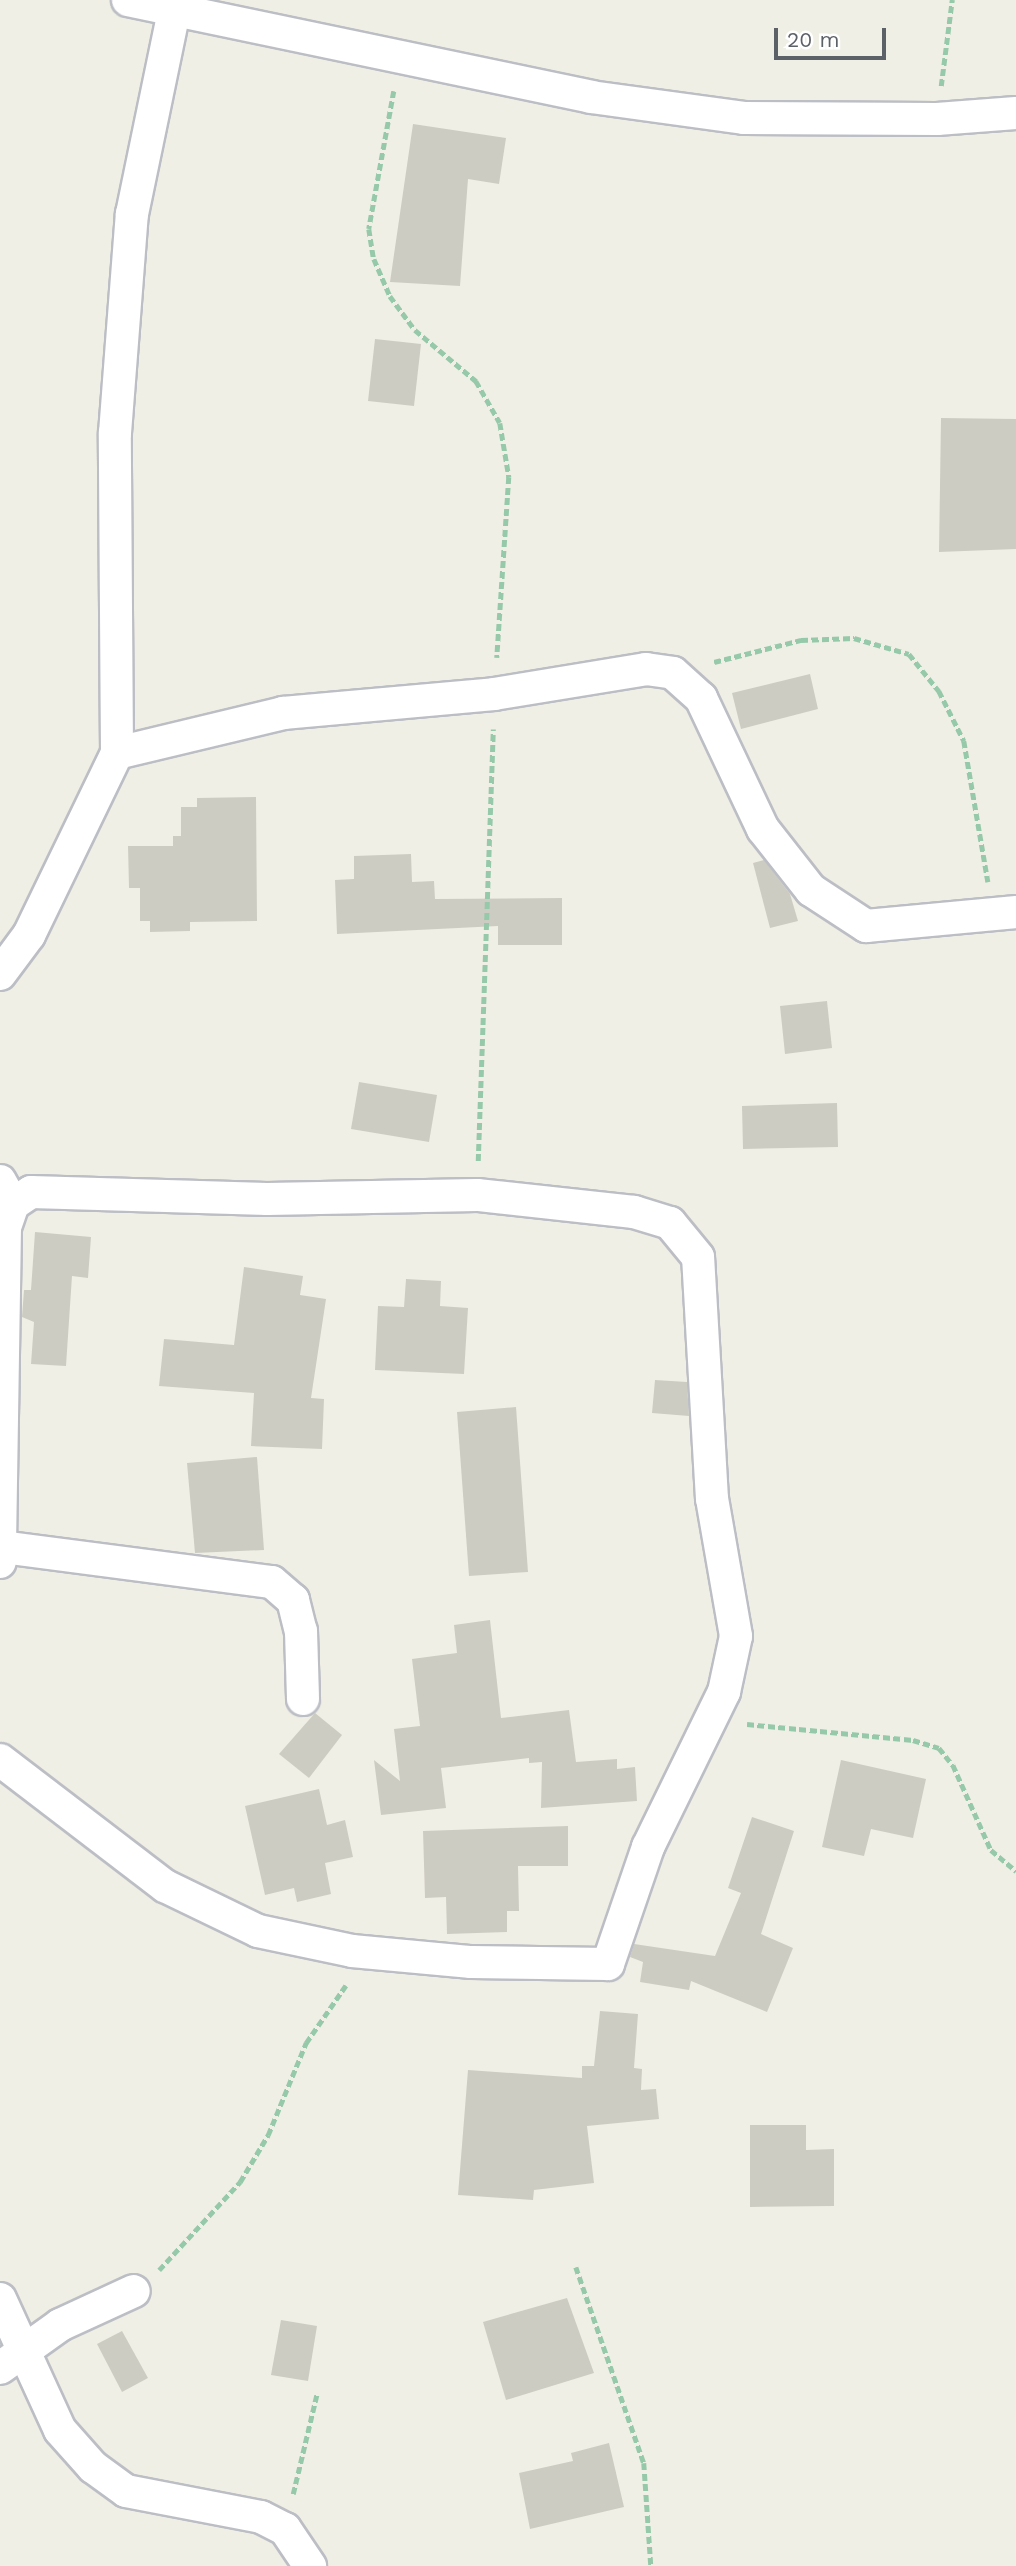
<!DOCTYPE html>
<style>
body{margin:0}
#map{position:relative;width:1016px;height:2566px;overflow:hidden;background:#f0efe5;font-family:"Work Sans",sans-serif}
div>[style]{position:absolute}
.building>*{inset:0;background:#cdccc3}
.path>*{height:4.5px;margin-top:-2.25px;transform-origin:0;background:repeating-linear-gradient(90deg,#96c9a9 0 7px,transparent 0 10.5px)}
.roads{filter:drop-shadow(2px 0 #bcbec5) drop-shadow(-2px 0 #bcbec5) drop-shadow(0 2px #bcbec5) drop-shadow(0 -2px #bcbec5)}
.minor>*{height:32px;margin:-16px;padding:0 16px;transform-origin:16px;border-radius:16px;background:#fff}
span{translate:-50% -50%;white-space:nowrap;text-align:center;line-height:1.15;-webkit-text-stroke:5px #fff;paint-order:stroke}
.scale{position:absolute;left:774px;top:28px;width:112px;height:32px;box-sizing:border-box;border:4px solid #5c6067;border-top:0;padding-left:9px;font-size:21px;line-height:24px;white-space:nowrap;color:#5c6067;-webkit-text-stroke:5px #fff;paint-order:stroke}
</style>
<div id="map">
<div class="building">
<div style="clip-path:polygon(413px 124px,506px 138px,499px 184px,468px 179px,460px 286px,390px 282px)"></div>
<div style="clip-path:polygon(375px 339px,421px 344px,414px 406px,368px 401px)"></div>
<div style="clip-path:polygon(941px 418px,1016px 419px,1016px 549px,939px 552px)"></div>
<div style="clip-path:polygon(810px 674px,818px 709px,741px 729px,732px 693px)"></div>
<div style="clip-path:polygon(256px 797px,257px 921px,190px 922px,190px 931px,150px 932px,150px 921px,140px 921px,140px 888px,129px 888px,128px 846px,173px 846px,173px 836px,181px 836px,181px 807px,197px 807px,197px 798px)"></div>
<div style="clip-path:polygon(411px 854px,412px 882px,434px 881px,435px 899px,562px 898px,562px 945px,498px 945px,498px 926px,337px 934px,335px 880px,354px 879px,354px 856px)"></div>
<div style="clip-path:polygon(764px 860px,790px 894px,798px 921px,770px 928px,753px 863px)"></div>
<div style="clip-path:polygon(827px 1001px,832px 1048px,785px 1054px,780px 1006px)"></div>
<div style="clip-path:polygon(359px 1082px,437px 1095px,429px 1142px,351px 1129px)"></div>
<div style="clip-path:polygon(837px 1103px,838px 1147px,743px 1149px,742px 1106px)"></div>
<div style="clip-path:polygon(35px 1232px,91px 1237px,88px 1278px,72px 1276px,66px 1366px,31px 1364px,34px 1322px,22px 1317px,24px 1290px,31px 1290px)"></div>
<div style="clip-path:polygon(244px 1267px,303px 1276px,300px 1295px,326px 1299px,311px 1398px,324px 1399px,322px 1449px,251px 1446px,254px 1393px,159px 1386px,164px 1339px,234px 1345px)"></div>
<div style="clip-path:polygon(406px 1279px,441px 1281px,440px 1306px,468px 1308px,464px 1374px,375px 1370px,378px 1306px,404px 1307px)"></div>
<div style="clip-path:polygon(655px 1380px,687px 1382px,689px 1416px,652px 1413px)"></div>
<div style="clip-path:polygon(516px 1407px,528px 1572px,469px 1576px,457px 1412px)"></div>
<div style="clip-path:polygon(257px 1457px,264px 1550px,195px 1553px,187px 1463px)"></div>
<div style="clip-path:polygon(490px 1620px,501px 1718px,569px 1710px,576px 1762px,617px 1759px,617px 1769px,635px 1767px,637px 1801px,541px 1808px,542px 1762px,529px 1763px,529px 1758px,441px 1768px,446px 1808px,381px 1815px,374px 1760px,400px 1781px,394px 1729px,420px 1726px,412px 1659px,457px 1653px,454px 1625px)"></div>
<div style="clip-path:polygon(315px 1713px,342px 1735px,309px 1778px,279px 1754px)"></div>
<div style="clip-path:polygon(841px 1760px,926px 1779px,913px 1838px,871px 1829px,864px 1856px,822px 1847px)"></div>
<div style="clip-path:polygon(319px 1789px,327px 1825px,345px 1820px,353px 1857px,325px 1863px,331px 1894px,297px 1902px,294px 1888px,265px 1895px,245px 1806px)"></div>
<div style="clip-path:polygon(752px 1817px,794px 1831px,761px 1934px,793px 1948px,767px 2012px,691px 1981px,689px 1990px,640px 1982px,643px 1962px,630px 1957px,634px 1944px,715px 1956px,741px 1893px,728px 1888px)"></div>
<div style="clip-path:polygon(568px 1826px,568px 1866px,518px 1866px,519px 1911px,507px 1911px,507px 1932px,447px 1934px,446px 1897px,425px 1898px,423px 1831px)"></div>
<div style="clip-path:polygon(600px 2011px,638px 2014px,634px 2068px,642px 2069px,641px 2090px,656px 2089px,659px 2119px,587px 2126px,594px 2183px,534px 2190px,533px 2200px,458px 2195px,468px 2070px,582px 2078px,582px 2066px,594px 2066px)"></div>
<div style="clip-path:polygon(750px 2125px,806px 2125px,806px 2150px,834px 2149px,834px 2206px,750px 2207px)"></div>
<div style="clip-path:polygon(567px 2298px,594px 2373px,506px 2400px,483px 2322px)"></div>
<div style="clip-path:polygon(281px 2320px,317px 2326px,308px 2381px,271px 2375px)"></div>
<div style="clip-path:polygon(122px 2331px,148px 2378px,122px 2392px,97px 2344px)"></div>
<div style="clip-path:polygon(609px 2443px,624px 2507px,530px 2529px,519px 2473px,573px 2461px,571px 2453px)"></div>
</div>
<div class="path">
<div style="left:941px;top:86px;width:87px;rotate:-82.7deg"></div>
<div style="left:394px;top:91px;width:140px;rotate:100.3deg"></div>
<div style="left:369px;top:229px;width:30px;rotate:81deg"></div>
<div style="left:374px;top:259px;width:40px;rotate:66.6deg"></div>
<div style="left:390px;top:296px;width:42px;rotate:53.7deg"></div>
<div style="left:415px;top:330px;width:80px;rotate:39.9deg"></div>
<div style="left:476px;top:381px;width:48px;rotate:60.3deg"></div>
<div style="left:500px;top:423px;width:55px;rotate:80.5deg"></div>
<div style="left:509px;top:477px;width:181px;rotate:93.8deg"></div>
<div style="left:714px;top:662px;width:90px;rotate:-14.2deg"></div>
<div style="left:801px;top:640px;width:53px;rotate:-2.2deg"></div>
<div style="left:854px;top:638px;width:57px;rotate:16.2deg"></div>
<div style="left:909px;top:654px;width:48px;rotate:51deg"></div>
<div style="left:939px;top:691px;width:56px;rotate:63.4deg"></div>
<div style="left:964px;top:741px;width:143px;rotate:80.3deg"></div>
<div style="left:478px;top:1161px;width:432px;rotate:-88deg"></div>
<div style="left:747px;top:1724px;width:167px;rotate:5.5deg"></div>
<div style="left:913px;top:1740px;width:27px;rotate:17deg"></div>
<div style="left:939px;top:1748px;width:22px;rotate:51deg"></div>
<div style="left:953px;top:1765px;width:93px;rotate:65.9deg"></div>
<div style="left:991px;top:1850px;width:33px;rotate:40deg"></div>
<div style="left:576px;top:2267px;width:207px;rotate:70.9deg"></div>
<div style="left:644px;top:2463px;width:103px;rotate:86.1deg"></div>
<div style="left:159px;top:2270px;width:120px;rotate:-47.4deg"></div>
<div style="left:240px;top:2182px;width:55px;rotate:-59.2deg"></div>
<div style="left:268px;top:2135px;width:100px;rotate:-67.6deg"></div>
<div style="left:306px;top:2043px;width:70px;rotate:-55.4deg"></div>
<div style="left:293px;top:2494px;width:104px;rotate:-76.6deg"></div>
</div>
<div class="roads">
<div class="minor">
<div style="left:128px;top:0;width:473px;rotate:11.8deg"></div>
<div style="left:591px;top:97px;width:154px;rotate:7.8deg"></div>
<div style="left:744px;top:118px;width:193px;rotate:0.3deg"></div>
<div style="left:937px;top:119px;width:79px;rotate:-4.3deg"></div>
<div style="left:117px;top:753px;width:171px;rotate:-13.5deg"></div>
<div style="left:283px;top:713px;width:212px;rotate:-5.1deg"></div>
<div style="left:494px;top:694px;width:154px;rotate:-9.3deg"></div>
<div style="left:646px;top:669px;width:27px;rotate:8deg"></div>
<div style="left:673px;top:673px;width:38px;rotate:42deg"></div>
<div style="left:701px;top:698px;width:145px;rotate:64.7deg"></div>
<div style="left:763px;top:829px;width:78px;rotate:51.8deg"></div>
<div style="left:811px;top:890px;width:66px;rotate:33.2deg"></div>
<div style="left:866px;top:926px;width:151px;rotate:-5.3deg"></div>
<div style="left:0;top:974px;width:49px;rotate:-53.4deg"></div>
<div style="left:29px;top:935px;width:202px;rotate:-64.2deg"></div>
<div style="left:117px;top:753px;width:320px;rotate:-90.4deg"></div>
<div style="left:115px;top:433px;width:220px;rotate:-85.6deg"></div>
<div style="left:132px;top:214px;width:211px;rotate:-78.3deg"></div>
<div style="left:0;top:1181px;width:26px;rotate:61deg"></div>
<div style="left:13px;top:1204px;width:24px;rotate:109deg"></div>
<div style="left:5px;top:1227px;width:335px;rotate:90.9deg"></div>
<div style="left:2px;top:1547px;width:272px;rotate:7.4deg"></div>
<div style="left:272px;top:1582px;width:28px;rotate:41deg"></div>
<div style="left:293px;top:1600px;width:32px;rotate:76deg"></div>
<div style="left:301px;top:1631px;width:68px;rotate:88.3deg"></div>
<div style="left:0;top:1760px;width:208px;rotate:37.4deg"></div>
<div style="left:165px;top:1886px;width:103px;rotate:25.8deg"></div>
<div style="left:258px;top:1931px;width:96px;rotate:12deg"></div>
<div style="left:352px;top:1951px;width:120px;rotate:5.3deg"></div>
<div style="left:471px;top:1962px;width:137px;rotate:0.8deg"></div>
<div style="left:608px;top:1964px;width:124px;rotate:-71.1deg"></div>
<div style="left:648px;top:1847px;width:173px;rotate:-63.9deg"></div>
<div style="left:724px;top:1692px;width:57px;rotate:-77.9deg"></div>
<div style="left:736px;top:1636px;width:139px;rotate:-99.9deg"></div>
<div style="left:712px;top:1499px;width:242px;rotate:-93.3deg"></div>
<div style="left:698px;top:1257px;width:44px;rotate:-129.5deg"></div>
<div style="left:670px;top:1223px;width:38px;rotate:-163deg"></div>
<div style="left:634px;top:1212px;width:158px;rotate:-173.8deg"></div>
<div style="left:477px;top:1195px;width:210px;rotate:178.9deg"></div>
<div style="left:267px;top:1199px;width:236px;rotate:-178.3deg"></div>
<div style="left:31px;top:1192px;width:22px;rotate:146deg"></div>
<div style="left:0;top:2299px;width:144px;rotate:65.4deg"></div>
<div style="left:60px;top:2430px;width:50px;rotate:48.3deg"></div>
<div style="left:93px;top:2467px;width:41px;rotate:36deg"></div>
<div style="left:126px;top:2491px;width:137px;rotate:10.9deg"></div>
<div style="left:261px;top:2517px;width:27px;rotate:27deg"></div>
<div style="left:285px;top:2529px;width:45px;rotate:56deg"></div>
<div style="left:0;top:2368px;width:74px;rotate:-35.6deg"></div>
<div style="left:60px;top:2325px;width:81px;rotate:-24.7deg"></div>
</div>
</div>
<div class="scale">20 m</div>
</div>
